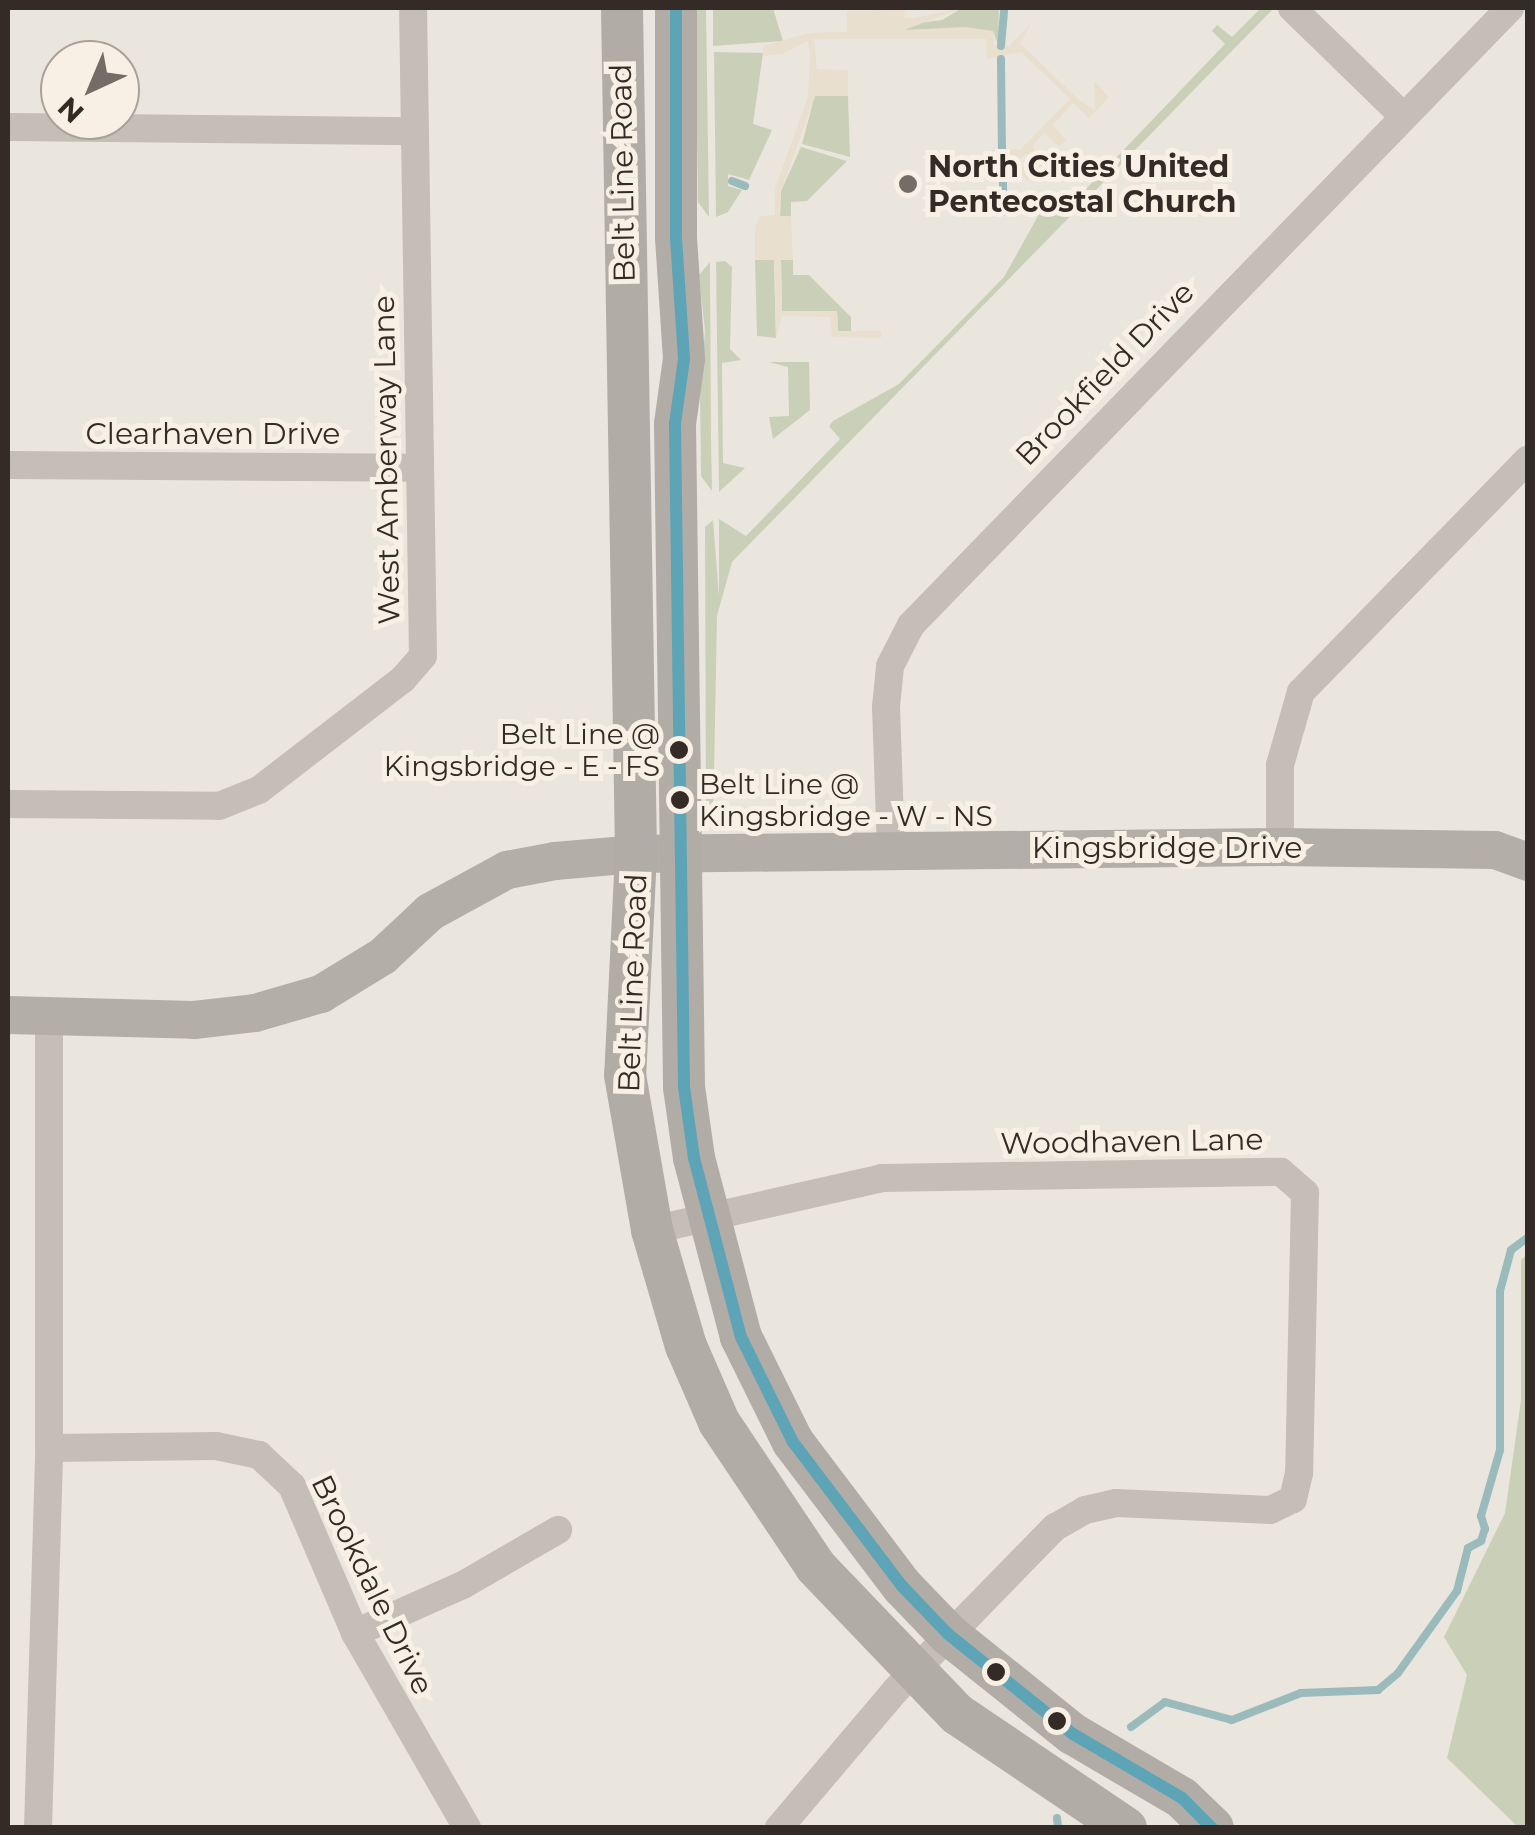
<!DOCTYPE html>
<style>
body{margin:0}
#map{position:relative;width:1535px;height:1835px;overflow:hidden;background:#eae6de;font-family:Montserrat,sans-serif}
div>[style]{position:absolute}
.green>*{inset:0;background:#cad0b8}
.plaza>*{inset:0;background:#e9dfce}
.stream>*{height:8px;margin:-4px;padding:0 4px;transform-origin:4px;border-radius:4px;background:#9ababb}
.street>*{height:28px;margin:-14px;padding:0 14px;transform-origin:14px;border-radius:14px;background:#c4beb7}
.secondary>*{height:38px;margin:-19px;padding:0 19px;transform-origin:19px;border-radius:19px;background:#b4aea8}
.primary>*{height:42px;margin:-21px;padding:0 21px;transform-origin:21px;border-radius:21px;background:#b2aca7}
.bus-1>*{height:12px;margin:-6px;padding:0 6px;transform-origin:6px;border-radius:6px;background:#5da4b7}
.dots>*{width:28px;height:28px;translate:-50% -50%;box-sizing:border-box;border:5px solid #f8f0e4;border-radius:50%}
span{translate:-50% -50%;white-space:nowrap;text-align:center;line-height:1.15;-webkit-text-stroke:10px #f8f0e4;paint-order:stroke}
.bus-label{font-size:28px;color:#342b26}
.right{translate:-100% -50%;text-align:right}
.left{translate:0 -50%;text-align:left}
.poi-label{font-size:30px;color:#342b26;font-weight:700}
.street-label{font-size:30px;color:#342b26}
.frame{position:absolute;inset:0;border:10px solid #342b26;pointer-events:none}
.north{position:absolute;left:40px;top:40px;width:100px;height:100px;box-sizing:border-box;background:#f8f0e4;border:2px solid #aaa198;border-radius:50%;rotate:224deg;font-size:28px;font-weight:700;line-height:40px;text-align:center;color:#342b26}
.north::after{content:'';display:block;margin:auto;width:35px;height:45px;background:#746c66;clip-path:polygon(50% 0,100% 100%,50% 72%,0 100%)}
</style>
<div id="map">
<div class="green">
<div style="clip-path:polygon(695px 8px,706px 8px,709px 217px,698px 202px)"></div>
<div style="clip-path:polygon(713px 8px,773px 8px,783px 41px,713px 46px)"></div>
<div style="clip-path:polygon(962px 8px,999px 8px,998px 45px,993px 31px,904px 31px,904px 25px,942px 20px)"></div>
<div style="clip-path:polygon(1261px 8px,1274px 8px,732px 562px,717px 616px,713px 830px,706px 816px,705px 527px,713px 520px,719px 597px,719px 519px,746px 536px,840px 439px,829px 426px,833px 421px,899px 384px,1004px 277px,1048px 198px,1064px 212px,1225px 44px,1212px 31px,1217px 25px,1232px 37px)"></div>
<div style="clip-path:polygon(714px 52px,763px 53px,753px 124px,772px 130px,749px 180px,728px 174px,728px 186px,742px 190px,728px 212px,716px 217px)"></div>
<div style="clip-path:polygon(815px 95px,848px 96px,850px 157px,802px 144px)"></div>
<div style="clip-path:polygon(801px 147px,847px 161px,807px 201px,791px 202px,791px 216px,780px 217px,781px 191px)"></div>
<div style="clip-path:polygon(755px 260px,774px 260px,776px 338px,757px 336px)"></div>
<div style="clip-path:polygon(781px 260px,793px 260px,793px 275px,809px 275px,851px 317px,851px 331px,838px 331px,837px 311px,782px 311px)"></div>
<div style="clip-path:polygon(725px 261px,732px 267px,730px 349px,741px 360px,722px 363px,723px 463px,745px 468px,719px 492px,716px 262px)"></div>
<div style="clip-path:polygon(710px 262px,711px 439px,712px 491px,701px 476px,700px 389px,705px 331px,699px 275px)"></div>
<div style="clip-path:polygon(769px 362px,809px 362px,810px 410px,773px 439px,769px 417px,789px 416px,788px 367px)"></div>
<div style="clip-path:polygon(1527px 1254px,1528px 1827px,1519px 1828px,1447px 1758px,1467px 1675px,1444px 1637px,1505px 1513px,1521px 1400px,1521px 1260px)"></div>
</div>
<div class="plaza">
<div style="clip-path:polygon(962px 8px,904px 30px,965px 27px,993px 31px,994px 45px,1009px 46px,1032px 22px,1020px 43px,1078px 99px,1095px 110px,1094px 81px,1109px 97px,1089px 118px,1073px 103px,1053px 125px,1066px 140px,1059px 147px,1044px 133px,1032px 147px,1046px 161px,1039px 168px,1025px 154px,1018px 161px,1032px 175px,1027px 180px,1008px 162px,992px 162px,992px 149px,1021px 149px,1070px 99px,1021px 52px,987px 59px,986px 39px,814px 39px,817px 69px,848px 70px,848px 96px,815px 96px,781px 191px,780px 216px,791px 216px,793px 260px,781px 260px,782px 311px,837px 311px,838px 331px,881px 331px,881px 338px,832px 337px,830px 317px,782px 316px,776px 338px,774px 260px,755px 260px,755px 227px,760px 216px,775px 215px,775px 188px,808px 97px,810px 53px,808px 41px,783px 54px,763px 56px,763px 46px,808px 33px,847px 32px,847px 11px,904px 10px,905px 18px,914px 18px)"></div>
</div>
<div class="stream">
<div style="left:1001px;top:46px;width:38px;rotate:-85deg"></div>
<div style="left:1001px;top:59px;width:90px;rotate:89.4deg"></div>
<div style="left:1003px;top:162px;width:50px;rotate:90deg"></div>
<div style="left:732px;top:181px;width:14px;rotate:21deg"></div>
<div style="left:1131px;top:1727px;width:42px;rotate:-36.3deg"></div>
<div style="left:1165px;top:1702px;width:69px;rotate:15deg"></div>
<div style="left:1232px;top:1720px;width:74px;rotate:-21.4deg"></div>
<div style="left:1301px;top:1693px;width:77px;rotate:-2.2deg"></div>
<div style="left:1378px;top:1690px;width:26px;rotate:-40deg"></div>
<div style="left:1398px;top:1673px;width:101px;rotate:-54.3deg"></div>
<div style="left:1457px;top:1591px;width:44px;rotate:-75.7deg"></div>
<div style="left:1468px;top:1548px;width:15px;rotate:-28deg"></div>
<div style="left:1481px;top:1541px;width:13px;rotate:-72deg"></div>
<div style="left:1485px;top:1529px;width:14px;rotate:-107deg"></div>
<div style="left:1481px;top:1516px;width:69px;rotate:-73.9deg"></div>
<div style="left:1500px;top:1450px;width:159px;rotate:-90deg"></div>
<div style="left:1500px;top:1291px;width:42px;rotate:-75deg"></div>
<div style="left:1511px;top:1250px;width:21px;rotate:-37deg"></div>
<div style="left:1057px;top:1818px;width:10px;rotate:84deg"></div>
</div>
<div class="street">
<div style="left:1292px;top:8px;width:155px;rotate:44.2deg"></div>
<div style="left:8px;top:127px;width:407px;rotate:0.6deg"></div>
<div style="left:8px;top:465px;width:410px;rotate:0.4deg"></div>
<div style="left:8px;top:804px;width:211px;rotate:0.5deg"></div>
<div style="left:219px;top:806px;width:43px;rotate:-21.8deg"></div>
<div style="left:259px;top:790px;width:182px;rotate:-37.6deg"></div>
<div style="left:403px;top:679px;width:30px;rotate:-49deg"></div>
<div style="left:423px;top:656px;width:648px;rotate:-90.88deg"></div>
<div style="left:1280px;top:847px;width:82px;rotate:-90deg"></div>
<div style="left:1280px;top:765px;width:76px;rotate:-74deg"></div>
<div style="left:1301px;top:692px;width:325px;rotate:-45.7deg"></div>
<div style="left:891px;top:850px;width:143px;rotate:-92deg"></div>
<div style="left:886px;top:707px;width:41px;rotate:-84.4deg"></div>
<div style="left:890px;top:666px;width:46px;rotate:-62.9deg"></div>
<div style="left:911px;top:625px;width:860px;rotate:-45.85deg"></div>
<div style="left:652px;top:1230px;width:236px;rotate:-12.7deg"></div>
<div style="left:882px;top:1178px;width:399px;rotate:-0.9deg"></div>
<div style="left:1281px;top:1172px;width:32px;rotate:41deg"></div>
<div style="left:1305px;top:1193px;width:280px;rotate:91.2deg"></div>
<div style="left:1299px;top:1473px;width:27px;rotate:103deg"></div>
<div style="left:1293px;top:1499px;width:25px;rotate:154deg"></div>
<div style="left:1270px;top:1510px;width:154px;rotate:-177.4deg"></div>
<div style="left:1116px;top:1503px;width:32px;rotate:167deg"></div>
<div style="left:1085px;top:1510px;width:34px;rotate:150deg"></div>
<div style="left:1055px;top:1527px;width:229px;rotate:134.3deg"></div>
<div style="left:895px;top:1691px;width:180px;rotate:130.3deg"></div>
<div style="left:49px;top:1448px;width:167px;rotate:-0.7deg"></div>
<div style="left:216px;top:1446px;width:44px;rotate:11.8deg"></div>
<div style="left:259px;top:1455px;width:45px;rotate:43.2deg"></div>
<div style="left:292px;top:1486px;width:160px;rotate:66.8deg"></div>
<div style="left:355px;top:1633px;width:225px;rotate:60.1deg"></div>
<div style="left:355px;top:1633px;width:118px;rotate:-24deg"></div>
<div style="left:463px;top:1585px;width:110px;rotate:-30.1deg"></div>
<div style="left:38px;top:1828px;width:380px;rotate:-88.3deg"></div>
<div style="left:49px;top:1448px;width:434px;rotate:-90deg"></div>
</div>
<div class="secondary">
<div style="left:8px;top:1015px;width:186px;rotate:1.5deg"></div>
<div style="left:194px;top:1020px;width:61px;rotate:-6.5deg"></div>
<div style="left:255px;top:1013px;width:69px;rotate:-16.1deg"></div>
<div style="left:321px;top:994px;width:73px;rotate:-31.5deg"></div>
<div style="left:383px;top:956px;width:64px;rotate:-43.1deg"></div>
<div style="left:430px;top:912px;width:88px;rotate:-28.6deg"></div>
<div style="left:507px;top:870px;width:49px;rotate:-10.6deg"></div>
<div style="left:555px;top:861px;width:81px;rotate:-4.9deg"></div>
<div style="left:636px;top:854px;width:644px;rotate:-0.62deg"></div>
<div style="left:1280px;top:847px;width:215px;rotate:0.8deg"></div>
<div style="left:1495px;top:850px;width:35px;rotate:20deg"></div>
</div>
<div class="primary">
<div style="left:622px;top:8px;width:846px;rotate:89.05deg"></div>
<div style="left:636px;top:854px;width:221px;rotate:92.8deg"></div>
<div style="left:625px;top:1075px;width:157px;rotate:80.1deg"></div>
<div style="left:652px;top:1230px;width:121px;rotate:73.7deg"></div>
<div style="left:686px;top:1346px;width:83px;rotate:66.5deg"></div>
<div style="left:719px;top:1422px;width:174px;rotate:56.2deg"></div>
<div style="left:816px;top:1567px;width:204px;rotate:46.2deg"></div>
<div style="left:957px;top:1714px;width:204px;rotate:34deg"></div>
<div style="left:676px;top:8px;width:230px;rotate:90deg"></div>
<div style="left:676px;top:238px;width:121px;rotate:86.2deg"></div>
<div style="left:684px;top:359px;width:66px;rotate:97.9deg"></div>
<div style="left:675px;top:424px;width:663px;rotate:89.22deg"></div>
<div style="left:684px;top:1087px;width:72px;rotate:82deg"></div>
<div style="left:694px;top:1158px;width:185px;rotate:75.3deg"></div>
<div style="left:741px;top:1337px;width:117px;rotate:63.7deg"></div>
<div style="left:793px;top:1442px;width:181px;rotate:52.9deg"></div>
<div style="left:902px;top:1586px;width:66px;rotate:46.2deg"></div>
<div style="left:948px;top:1634px;width:160px;rotate:38.7deg"></div>
<div style="left:1073px;top:1734px;width:126px;rotate:30.4deg"></div>
<div style="left:1182px;top:1798px;width:43px;rotate:44.1deg"></div>
</div>
<div class="bus-1">
<div style="left:676px;top:8px;width:230px;rotate:90deg"></div>
<div style="left:676px;top:238px;width:121px;rotate:86.2deg"></div>
<div style="left:684px;top:359px;width:66px;rotate:97.9deg"></div>
<div style="left:675px;top:424px;width:663px;rotate:89.22deg"></div>
<div style="left:684px;top:1087px;width:72px;rotate:82deg"></div>
<div style="left:694px;top:1158px;width:185px;rotate:75.3deg"></div>
<div style="left:741px;top:1337px;width:117px;rotate:63.7deg"></div>
<div style="left:793px;top:1442px;width:181px;rotate:52.9deg"></div>
<div style="left:902px;top:1586px;width:66px;rotate:46.2deg"></div>
<div style="left:948px;top:1634px;width:160px;rotate:38.7deg"></div>
<div style="left:1073px;top:1734px;width:126px;rotate:30.4deg"></div>
<div style="left:1182px;top:1798px;width:42px;rotate:45deg"></div>
</div>
<div class="dots">
<div style="left:908px;top:184px;background:#746c66"></div>
<div style="left:679px;top:750px;background:#342b26"></div>
<div style="left:680px;top:800px;background:#342b26"></div>
<div style="left:996px;top:1672px;background:#342b26"></div>
<div style="left:1057px;top:1721px;background:#342b26"></div>
</div>
<div class="bus-label">
<span class="right" style="left:660px;top:750px">Belt Line @<br>Kingsbridge - E - FS</span>
<span class="left" style="left:699px;top:800px">Belt Line @<br>Kingsbridge - W - NS</span>
</div>
<div class="poi-label">
<span class="left" style="left:928px;top:184px">North Cities United<br>Pentecostal Church</span>
</div>
<div class="street-label">
<span style="left:623px;top:173px;rotate:-91deg">Belt Line Road</span>
<span style="left:1105px;top:374px;rotate:-46deg">Brookfield Drive</span>
<span style="left:213px;top:434px">Clearhaven Drive</span>
<span style="left:387px;top:460px;rotate:-91deg">West Amberway Lane</span>
<span style="left:1167px;top:848px">Kingsbridge Drive</span>
<span style="left:633px;top:983px;rotate:-88deg">Belt Line Road</span>
<span style="left:1132px;top:1142px;rotate:-1deg">Woodhaven Lane</span>
<span style="left:372px;top:1585px;rotate:64deg">Brookdale Drive</span>
</div>
<div class="frame"></div>
<div class="north">N</div>
</div>
